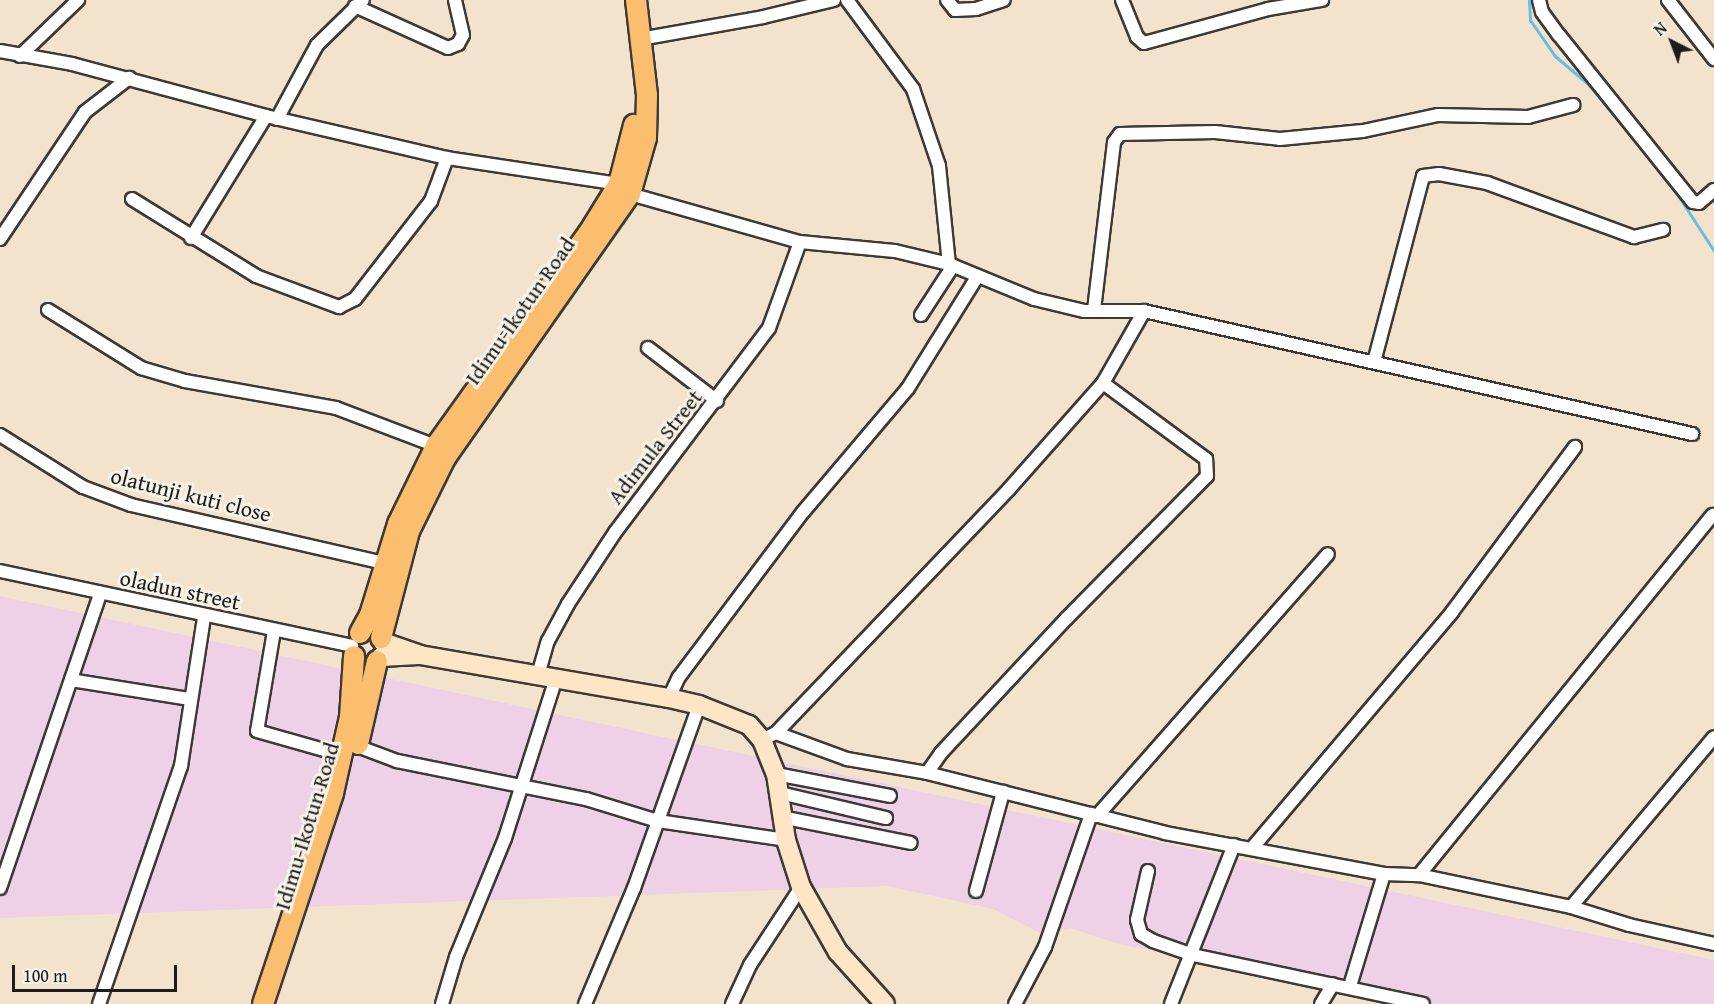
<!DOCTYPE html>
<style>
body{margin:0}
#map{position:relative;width:1714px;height:1004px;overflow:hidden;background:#f4e3cc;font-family:"Gentium Book Plus",serif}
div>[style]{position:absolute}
.built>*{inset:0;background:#eed0e7}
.stream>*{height:3px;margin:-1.5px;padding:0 1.5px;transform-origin:1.5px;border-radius:1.5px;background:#65bfe3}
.roads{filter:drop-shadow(2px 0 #3c3a36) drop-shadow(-2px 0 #3c3a36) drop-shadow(0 2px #3c3a36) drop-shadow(0 -2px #3c3a36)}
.street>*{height:12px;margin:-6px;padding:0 6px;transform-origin:6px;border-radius:6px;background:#fff}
.secondary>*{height:18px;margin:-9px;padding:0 9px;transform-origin:9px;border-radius:9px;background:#fde5c5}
.primary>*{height:20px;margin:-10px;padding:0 10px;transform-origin:10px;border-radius:10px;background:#fbbd6e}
span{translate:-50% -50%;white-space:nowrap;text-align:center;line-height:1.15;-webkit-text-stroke:6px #f7f3e8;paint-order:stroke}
.street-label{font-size:22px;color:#1c1c1c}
.north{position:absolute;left:1642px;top:12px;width:60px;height:60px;-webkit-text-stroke:4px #f7f3e8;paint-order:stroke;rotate:318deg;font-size:16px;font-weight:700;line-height:24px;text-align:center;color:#1c1c1c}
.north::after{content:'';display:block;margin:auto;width:21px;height:27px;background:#1c1c1c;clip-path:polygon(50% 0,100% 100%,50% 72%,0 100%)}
.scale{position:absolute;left:12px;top:965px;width:165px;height:27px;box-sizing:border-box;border:3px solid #1c1c1c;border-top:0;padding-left:8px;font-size:18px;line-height:21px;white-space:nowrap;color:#1c1c1c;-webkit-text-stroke:4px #f7f3e8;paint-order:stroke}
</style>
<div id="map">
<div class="built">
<div style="clip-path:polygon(0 596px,1714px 960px,1714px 1004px,1427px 1004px,1119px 944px,1070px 928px,1040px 933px,993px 909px,887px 886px,0 918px)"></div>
</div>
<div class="stream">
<div style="left:1529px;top:0;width:20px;rotate:87deg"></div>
<div style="left:1530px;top:20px;width:44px;rotate:55.2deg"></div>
<div style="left:1555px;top:56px;width:45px;rotate:40.5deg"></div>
<div style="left:1589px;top:85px;width:108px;rotate:50.3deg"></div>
<div style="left:1670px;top:183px;width:81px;rotate:57.1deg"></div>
</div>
<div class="roads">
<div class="street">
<div style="left:847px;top:0;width:111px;rotate:53.4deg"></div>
<div style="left:913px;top:89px;width:81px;rotate:71.3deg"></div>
<div style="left:939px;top:166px;width:99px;rotate:84.2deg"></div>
<div style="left:947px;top:0;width:13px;rotate:51deg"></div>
<div style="left:955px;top:10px;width:21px;rotate:-3deg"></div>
<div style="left:976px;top:9px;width:29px;rotate:-18deg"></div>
<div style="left:1122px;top:0;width:40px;rotate:68deg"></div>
<div style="left:1137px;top:37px;width:9px;rotate:41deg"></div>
<div style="left:1144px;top:43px;width:129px;rotate:-15.3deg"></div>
<div style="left:1268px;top:9px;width:55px;rotate:-9.5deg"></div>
<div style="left:1539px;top:0;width:12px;rotate:76deg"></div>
<div style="left:1542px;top:12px;width:29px;rotate:54deg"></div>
<div style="left:1559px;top:35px;width:214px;rotate:51.3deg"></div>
<div style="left:1693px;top:202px;width:6px;rotate:9deg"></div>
<div style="left:1699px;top:203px;width:20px;rotate:-41deg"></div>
<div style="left:1668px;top:0;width:75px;rotate:52.1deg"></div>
<div style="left:355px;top:6px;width:102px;rotate:24.3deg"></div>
<div style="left:448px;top:48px;width:11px;rotate:-22deg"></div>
<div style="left:458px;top:44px;width:10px;rotate:-61deg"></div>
<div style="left:463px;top:35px;width:36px;rotate:-103deg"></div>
<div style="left:640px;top:39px;width:125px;rotate:-10.1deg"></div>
<div style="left:763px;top:17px;width:73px;rotate:-13.5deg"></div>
<div style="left:0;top:51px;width:73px;rotate:10.2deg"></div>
<div style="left:72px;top:64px;width:201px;rotate:15deg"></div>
<div style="left:266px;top:116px;width:186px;rotate:13.1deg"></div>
<div style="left:447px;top:158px;width:174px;rotate:8.6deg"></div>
<div style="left:20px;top:56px;width:81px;rotate:-44deg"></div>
<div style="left:277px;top:119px;width:84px;rotate:-61.6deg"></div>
<div style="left:317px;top:45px;width:64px;rotate:-44.4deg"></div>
<div style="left:630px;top:194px;width:177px;rotate:15.8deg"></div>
<div style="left:800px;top:242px;width:95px;rotate:5.4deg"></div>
<div style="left:895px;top:251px;width:56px;rotate:13.5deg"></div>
<div style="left:949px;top:264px;width:92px;rotate:22.4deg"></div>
<div style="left:1034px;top:299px;width:51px;rotate:13.5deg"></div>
<div style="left:1084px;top:311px;width:60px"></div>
<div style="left:1144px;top:311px;width:562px;rotate:12.65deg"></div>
<div style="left:132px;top:199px;width:146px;rotate:31.8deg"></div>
<div style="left:256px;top:276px;width:89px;rotate:20.5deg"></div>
<div style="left:339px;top:307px;width:18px;rotate:-27deg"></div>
<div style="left:355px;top:299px;width:124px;rotate:-52.2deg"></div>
<div style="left:431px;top:201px;width:46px;rotate:-69.6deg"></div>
<div style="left:191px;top:238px;width:143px;rotate:-58.4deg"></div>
<div style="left:0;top:239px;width:153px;rotate:-56.2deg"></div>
<div style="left:85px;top:112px;width:56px;rotate:-37.7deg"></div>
<div style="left:48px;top:310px;width:110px;rotate:31.9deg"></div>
<div style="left:141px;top:368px;width:46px;rotate:16.5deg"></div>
<div style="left:185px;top:381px;width:153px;rotate:10.1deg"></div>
<div style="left:336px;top:408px;width:107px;rotate:20.8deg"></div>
<div style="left:1094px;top:310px;width:169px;rotate:-83.2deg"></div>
<div style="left:1114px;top:142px;width:10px;rotate:-53deg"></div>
<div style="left:1120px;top:134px;width:95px;rotate:-1.2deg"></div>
<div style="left:1215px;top:132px;width:65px;rotate:6.1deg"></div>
<div style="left:1280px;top:139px;width:83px;rotate:-5.5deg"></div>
<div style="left:1363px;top:131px;width:77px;rotate:-12deg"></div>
<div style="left:1438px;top:115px;width:90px;rotate:1.3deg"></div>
<div style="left:1528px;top:117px;width:47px;rotate:-14.9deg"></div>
<div style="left:921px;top:315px;width:59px;rotate:-56.9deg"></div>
<div style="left:648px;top:348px;width:87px;rotate:37.5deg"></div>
<div style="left:1374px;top:362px;width:192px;rotate:-75.2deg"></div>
<div style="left:1423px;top:176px;width:16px;rotate:-7deg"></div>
<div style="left:1439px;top:174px;width:49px;rotate:10.6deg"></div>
<div style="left:1487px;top:183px;width:157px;rotate:20.2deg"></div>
<div style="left:1634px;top:237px;width:30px;rotate:-14deg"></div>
<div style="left:0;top:435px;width:98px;rotate:32.1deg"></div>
<div style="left:83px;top:487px;width:51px;rotate:20.6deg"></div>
<div style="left:131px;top:505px;width:260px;rotate:12.9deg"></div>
<div style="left:0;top:571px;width:360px;rotate:12deg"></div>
<div style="left:274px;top:631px;width:101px;rotate:99.6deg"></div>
<div style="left:257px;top:731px;width:88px;rotate:15.8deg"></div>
<div style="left:538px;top:675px;width:35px;rotate:-74deg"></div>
<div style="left:548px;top:641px;width:42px;rotate:-61.6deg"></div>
<div style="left:568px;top:604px;width:87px;rotate:-56.7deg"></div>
<div style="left:616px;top:531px;width:254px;rotate:-53deg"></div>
<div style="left:769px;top:328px;width:91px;rotate:-70.2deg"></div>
<div style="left:71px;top:680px;width:121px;rotate:9.1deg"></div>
<div style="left:669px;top:698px;width:23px;rotate:-65deg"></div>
<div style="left:679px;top:677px;width:206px;rotate:-53.1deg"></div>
<div style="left:803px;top:512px;width:162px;rotate:-49.7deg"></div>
<div style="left:908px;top:388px;width:131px;rotate:-58.1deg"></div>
<div style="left:776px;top:733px;width:337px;rotate:-46.3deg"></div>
<div style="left:1009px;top:489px;width:142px;rotate:-48.4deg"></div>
<div style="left:1103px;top:383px;width:83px;rotate:-60.3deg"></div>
<div style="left:762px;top:740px;width:16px;rotate:-27deg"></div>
<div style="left:776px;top:733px;width:76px;rotate:20.1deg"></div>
<div style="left:847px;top:759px;width:81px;rotate:9.9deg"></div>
<div style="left:927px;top:773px;width:245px;rotate:14.1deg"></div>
<div style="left:1165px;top:833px;width:223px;rotate:10.6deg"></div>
<div style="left:1384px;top:874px;width:35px;rotate:2deg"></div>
<div style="left:1419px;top:875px;width:155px;rotate:11.9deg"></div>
<div style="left:1571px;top:907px;width:61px;rotate:17.2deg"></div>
<div style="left:1629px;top:925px;width:87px;rotate:12.6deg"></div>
<div style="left:357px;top:746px;width:43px;rotate:20.6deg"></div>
<div style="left:397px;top:761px;width:193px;rotate:11.4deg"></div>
<div style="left:586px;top:799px;width:75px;rotate:17deg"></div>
<div style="left:658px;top:821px;width:129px;rotate:8.4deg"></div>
<div style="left:927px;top:773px;width:24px;rotate:-55deg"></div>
<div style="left:941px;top:753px;width:183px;rotate:-47deg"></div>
<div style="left:1066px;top:619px;width:201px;rotate:-45.4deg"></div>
<div style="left:1207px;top:476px;width:17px;rotate:-93deg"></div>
<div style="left:1206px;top:459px;width:128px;rotate:-143.6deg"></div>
<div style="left:776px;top:774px;width:116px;rotate:10.9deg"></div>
<div style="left:780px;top:793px;width:109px;rotate:13.3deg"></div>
<div style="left:1097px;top:816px;width:349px;rotate:-48.6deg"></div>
<div style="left:786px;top:818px;width:127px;rotate:11.3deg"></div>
<div style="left:1253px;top:847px;width:308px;rotate:-49.7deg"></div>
<div style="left:1452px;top:612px;width:206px;rotate:-53.3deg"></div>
<div style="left:1148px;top:871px;width:50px;rotate:102.7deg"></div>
<div style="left:1137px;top:920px;width:15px;rotate:74deg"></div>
<div style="left:1141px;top:934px;width:14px;rotate:30deg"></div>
<div style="left:1153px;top:941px;width:42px;rotate:19.3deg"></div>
<div style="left:1193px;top:955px;width:235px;rotate:12deg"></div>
<div style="left:1419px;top:875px;width:465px;rotate:-50.8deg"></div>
<div style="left:0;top:888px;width:311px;rotate:-71.2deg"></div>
<div style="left:976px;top:891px;width:103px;rotate:-74.7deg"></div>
<div style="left:1571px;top:907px;width:222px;rotate:-49.9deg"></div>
<div style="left:1350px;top:986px;width:117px;rotate:-73.1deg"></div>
<div style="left:99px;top:1004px;width:252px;rotate:-71deg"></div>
<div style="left:181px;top:766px;width:151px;rotate:-81.2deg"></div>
<div style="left:442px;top:1004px;width:49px;rotate:-73.4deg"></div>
<div style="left:456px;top:957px;width:129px;rotate:-67.6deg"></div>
<div style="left:505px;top:838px;width:168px;rotate:-72.3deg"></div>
<div style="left:585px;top:1004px;width:126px;rotate:-67.1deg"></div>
<div style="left:634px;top:888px;width:194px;rotate:-70.4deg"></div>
<div style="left:732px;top:1004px;width:43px;rotate:-65.2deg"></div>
<div style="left:750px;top:965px;width:93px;rotate:-56.8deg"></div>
<div style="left:1015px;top:1004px;width:64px;rotate:-62.2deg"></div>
<div style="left:1045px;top:947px;width:141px;rotate:-70.9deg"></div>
<div style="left:1171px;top:1004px;width:171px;rotate:-68.4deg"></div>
<div style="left:1321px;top:1004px;width:23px;rotate:-59deg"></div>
</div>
<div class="secondary">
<div style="left:383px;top:642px;width:39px;rotate:19deg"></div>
<div style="left:420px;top:655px;width:253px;rotate:9.8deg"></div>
<div style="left:669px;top:698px;width:31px;rotate:13deg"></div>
<div style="left:699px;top:705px;width:54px;rotate:21.8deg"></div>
<div style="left:749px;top:725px;width:20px;rotate:49deg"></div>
<div style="left:762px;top:740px;width:37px;rotate:68deg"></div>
<div style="left:776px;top:774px;width:67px;rotate:81.4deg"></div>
<div style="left:786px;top:840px;width:49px;rotate:72.3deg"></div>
<div style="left:801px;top:887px;width:75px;rotate:60.4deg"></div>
<div style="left:838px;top:952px;width:70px;rotate:47.9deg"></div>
<div style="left:381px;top:657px;width:38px;rotate:-3deg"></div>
</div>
<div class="primary">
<div style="left:360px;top:633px;width:21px;rotate:-61deg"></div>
<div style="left:370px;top:615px;width:95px;rotate:-72.9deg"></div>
<div style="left:398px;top:524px;width:87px;rotate:-64deg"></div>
<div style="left:436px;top:446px;width:261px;rotate:-54.4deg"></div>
<div style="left:588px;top:234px;width:59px;rotate:-58.2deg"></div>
<div style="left:619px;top:184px;width:61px;rotate:-75.7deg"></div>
<div style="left:381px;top:638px;width:111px;rotate:-75.3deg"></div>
<div style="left:409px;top:531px;width:81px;rotate:-63.7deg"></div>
<div style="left:445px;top:458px;width:322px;rotate:-55deg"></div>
<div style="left:630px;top:194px;width:58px;rotate:-74.1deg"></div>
<div style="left:646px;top:138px;width:43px;rotate:-88.7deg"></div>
<div style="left:647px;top:95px;width:96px;rotate:-96.6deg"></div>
<div style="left:358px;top:744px;width:85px;rotate:-77.1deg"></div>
<div style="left:263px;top:1004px;width:222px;rotate:-71.6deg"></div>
<div style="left:333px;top:793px;width:78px;rotate:-77.4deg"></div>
<div style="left:350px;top:717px;width:61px;rotate:-86.2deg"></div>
</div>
</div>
<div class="street-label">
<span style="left:520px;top:311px;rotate:-55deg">Idimu-Ikotun Road</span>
<span style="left:655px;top:447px;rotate:-52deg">Adimula Street</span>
<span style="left:191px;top:495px;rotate:14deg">olatunji kuti close</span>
<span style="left:180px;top:590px;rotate:12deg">oladun street</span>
<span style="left:307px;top:826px;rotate:-73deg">Idimu-Ikotun Road</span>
</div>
<div class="north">N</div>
<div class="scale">100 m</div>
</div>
